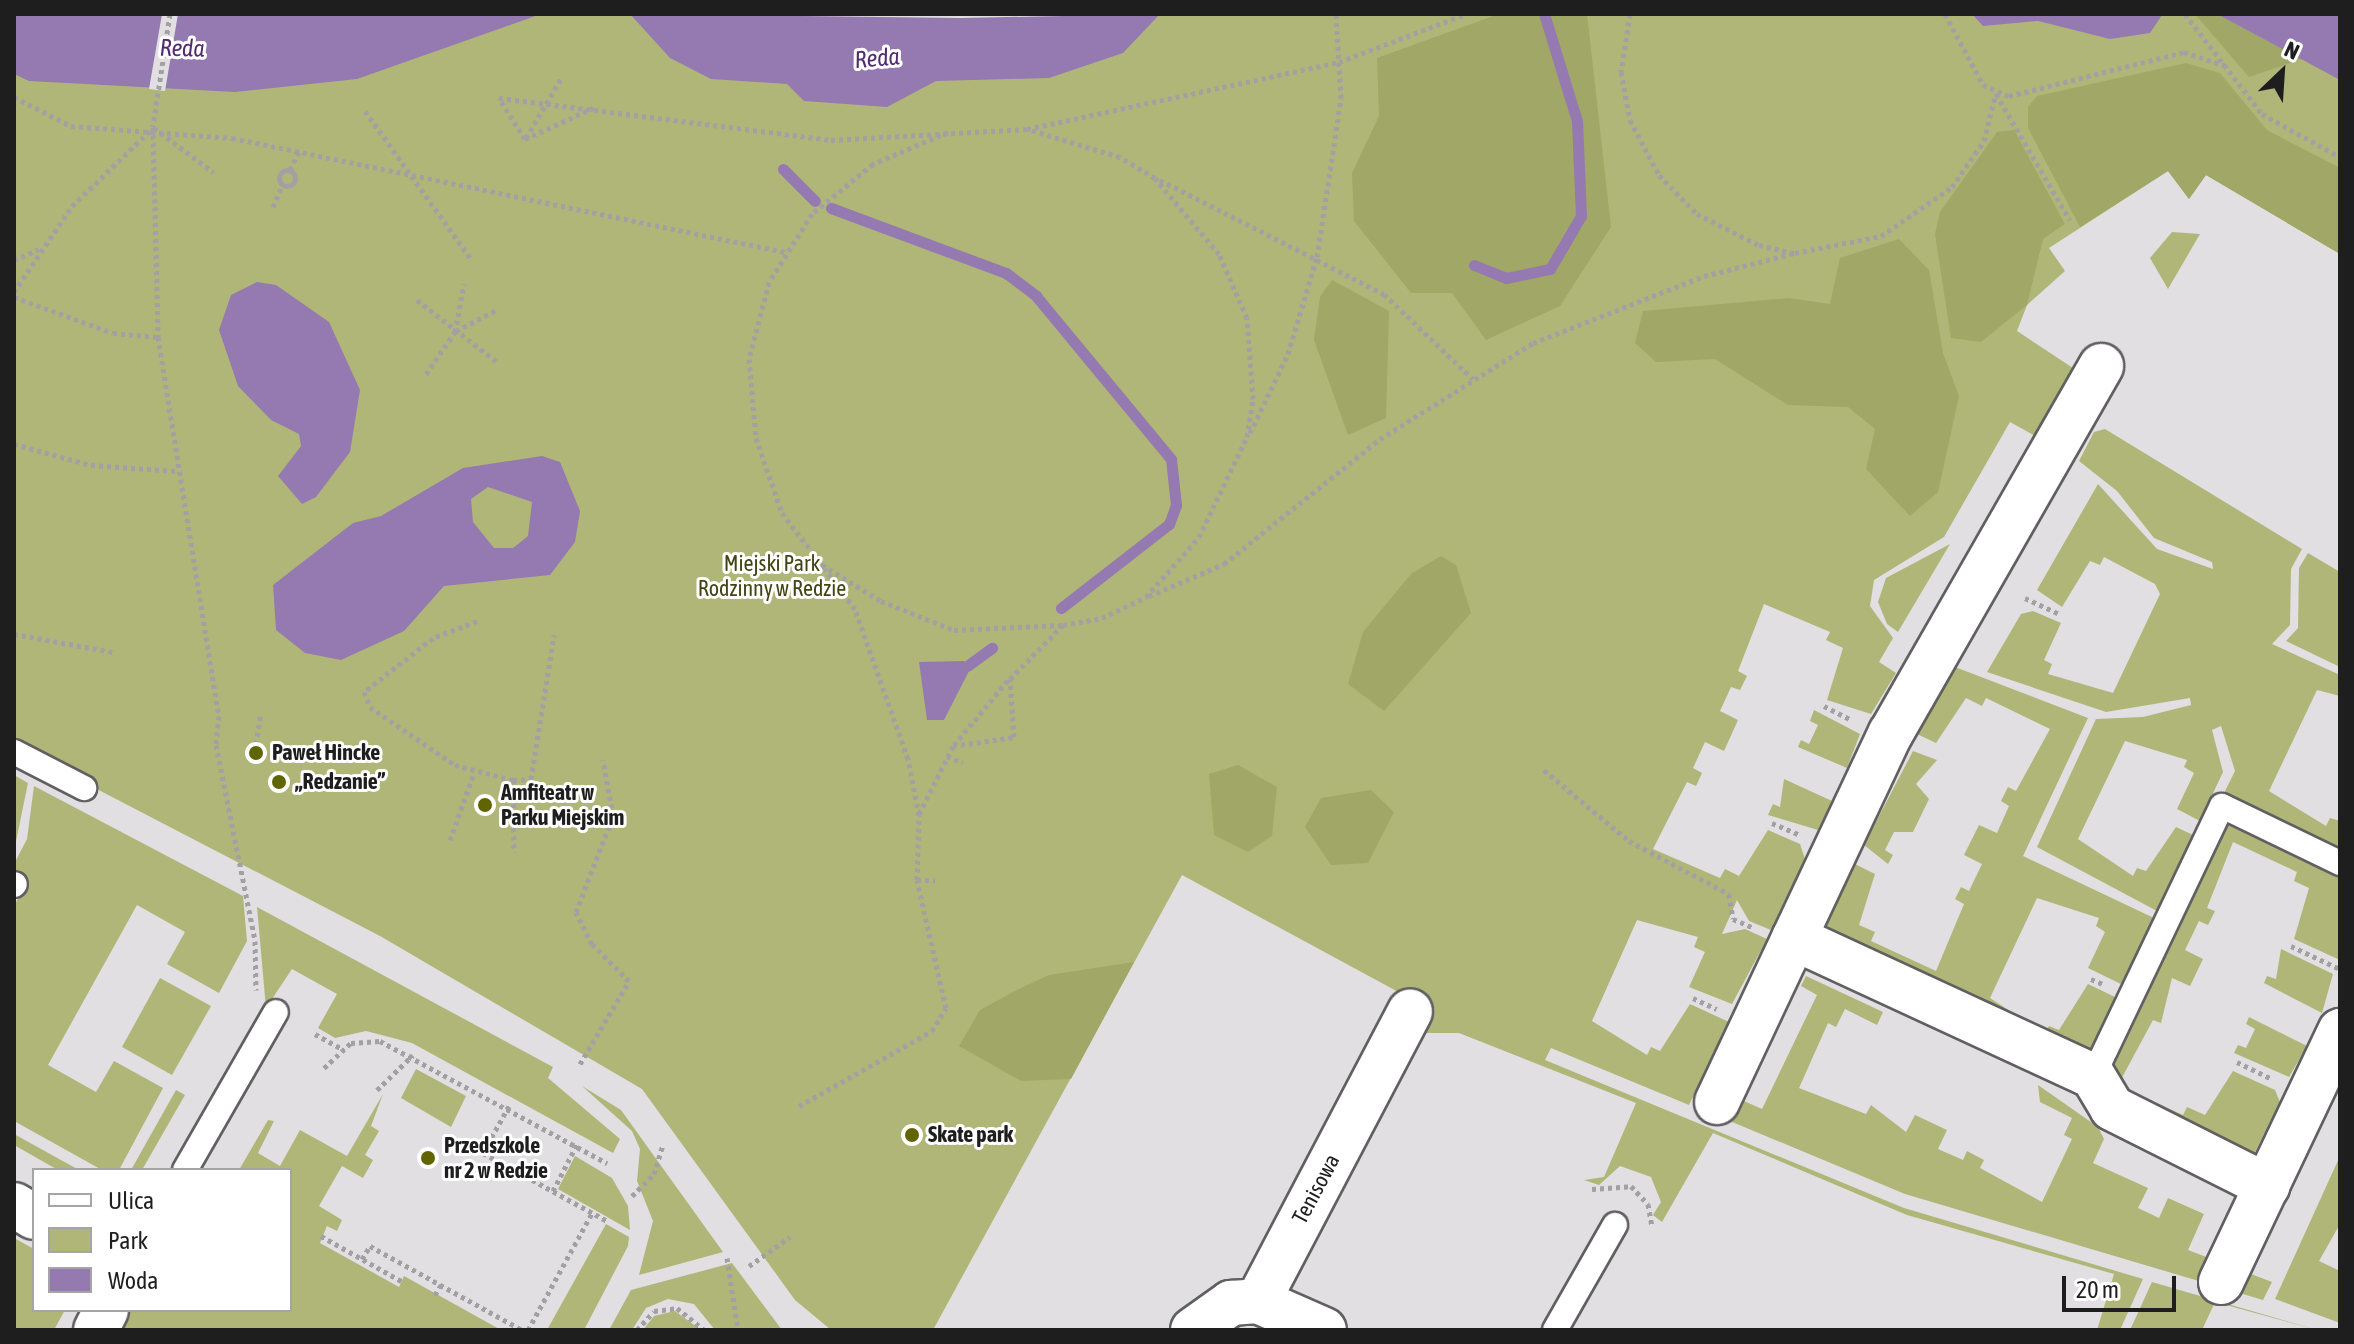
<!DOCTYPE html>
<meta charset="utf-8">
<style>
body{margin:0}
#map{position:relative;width:2354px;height:1344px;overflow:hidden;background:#e1dfe2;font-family:"Asap Condensed",sans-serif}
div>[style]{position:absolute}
.green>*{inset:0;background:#b0b677}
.forest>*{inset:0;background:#a1a766}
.water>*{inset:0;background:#9579b1}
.pier>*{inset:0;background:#e1dfe2}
.stream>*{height:11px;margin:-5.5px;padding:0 5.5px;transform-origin:5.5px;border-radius:5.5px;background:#9579b1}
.path>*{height:5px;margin-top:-2.5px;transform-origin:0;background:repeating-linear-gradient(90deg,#a2a0a3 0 4px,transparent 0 8px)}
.path>.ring{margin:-2.5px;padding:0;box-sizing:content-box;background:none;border:5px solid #a2a0a3;border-radius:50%}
.roads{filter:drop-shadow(2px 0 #605f61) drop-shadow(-2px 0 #605f61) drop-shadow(0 2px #605f61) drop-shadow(0 -2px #605f61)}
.service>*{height:24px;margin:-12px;padding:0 12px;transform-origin:12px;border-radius:12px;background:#fff}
.minor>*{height:44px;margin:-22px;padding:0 22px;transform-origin:22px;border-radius:22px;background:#fff}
.dots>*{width:22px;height:22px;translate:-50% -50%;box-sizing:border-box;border:4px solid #fff;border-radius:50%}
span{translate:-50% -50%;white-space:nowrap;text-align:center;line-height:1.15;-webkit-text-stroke:6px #fff;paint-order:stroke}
.park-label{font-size:22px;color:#424513}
.poi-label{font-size:22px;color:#1f1e1f;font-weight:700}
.left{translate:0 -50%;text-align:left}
.street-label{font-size:22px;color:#1f1e1f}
.water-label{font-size:24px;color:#512b70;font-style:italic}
.frame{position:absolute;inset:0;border:16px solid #1f1e1f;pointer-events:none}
.legend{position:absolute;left:32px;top:1168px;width:260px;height:144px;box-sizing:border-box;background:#fff;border:2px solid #a5a5a5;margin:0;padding:10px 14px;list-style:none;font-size:24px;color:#1f1e1f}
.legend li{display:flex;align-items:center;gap:16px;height:40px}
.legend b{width:40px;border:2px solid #a5a5a5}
.north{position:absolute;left:2242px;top:32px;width:80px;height:80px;-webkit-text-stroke:6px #fff;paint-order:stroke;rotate:25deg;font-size:22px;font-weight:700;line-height:32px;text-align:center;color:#1f1e1f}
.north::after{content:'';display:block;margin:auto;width:28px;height:36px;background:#1f1e1f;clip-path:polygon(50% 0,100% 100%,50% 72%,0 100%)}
.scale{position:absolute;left:2062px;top:1276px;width:114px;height:36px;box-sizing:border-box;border:4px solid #1f1e1f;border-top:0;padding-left:10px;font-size:24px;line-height:28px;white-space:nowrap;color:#1f1e1f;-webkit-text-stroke:6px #fff;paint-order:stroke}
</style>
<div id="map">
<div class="green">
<div style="clip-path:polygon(14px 14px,659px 14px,717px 59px,1132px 14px,2262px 14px,2340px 59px,2340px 254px,2206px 175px,2189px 199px,2168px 171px,2049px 248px,2065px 271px,2027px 305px,2017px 331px,2076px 370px,2037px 437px,2010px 422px,1944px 537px,1874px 580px,1870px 606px,1893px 638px,1879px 662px,1896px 673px,1871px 714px,1827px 700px,1843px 648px,1826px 640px,1830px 632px,1764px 604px,1738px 671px,1747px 676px,1740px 690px,1731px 687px,1720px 711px,1738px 720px,1724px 751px,1705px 742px,1693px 768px,1702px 773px,1696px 786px,1687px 782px,1653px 849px,1720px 878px,1725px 869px,1739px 876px,1768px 830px,1800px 844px,1805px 859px,1771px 930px,1749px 921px,1737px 900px,1722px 934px,1745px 929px,1767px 939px,1732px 1004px,1689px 987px,1705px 952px,1694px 947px,1698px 937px,1637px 920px,1592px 1021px,1647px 1055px,1651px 1047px,1660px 1051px,1690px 1004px,1729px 1022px,1689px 1105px,1551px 1048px,1545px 1060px,1904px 1208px,2143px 1279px,2120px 1330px,2097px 1330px,2114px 1274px,1907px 1215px,1713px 1133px,1662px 1222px,1653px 1215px,1661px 1202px,1651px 1177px,1620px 1166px,1599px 1185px,1584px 1180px,1604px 1177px,1636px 1103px,1459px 1033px,1422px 1033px,1402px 994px,1182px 875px,933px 1330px,831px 1330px,795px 1300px,642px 1089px,380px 936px,14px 746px)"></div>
<div style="clip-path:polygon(2172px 232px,2200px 234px,2168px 289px,2150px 258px)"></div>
<div style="clip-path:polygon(2105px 429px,2302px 549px,2291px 569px,2290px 625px,2272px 644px,2340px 675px,2340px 696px,2317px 690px,2269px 791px,2326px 826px,2330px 818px,2340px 821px,2340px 848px,2224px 793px,2235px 771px,2221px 726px,2212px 730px,2223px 772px,2200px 821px,2177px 809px,2194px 773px,2184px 767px,2187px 760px,2125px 741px,2078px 839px,2133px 876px,2137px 868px,2146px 871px,2176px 827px,2193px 835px,2157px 911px,2037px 847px,2096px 719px,2143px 717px,2191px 705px,2190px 698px,2106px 712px,1987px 672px,2021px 614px,2033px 611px,2061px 623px,2044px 660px,2052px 664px,2048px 674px,2113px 693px,2160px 594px,2155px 584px,2104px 557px,2100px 565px,2090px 561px,2062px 607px,2037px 590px,2098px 484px,2157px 549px,2213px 569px,2212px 562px,2154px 538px,2117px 491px,2079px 461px,2094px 432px)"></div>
<div style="clip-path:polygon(1950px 544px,1898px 632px,1887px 624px,1878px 602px,1886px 578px)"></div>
<div style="clip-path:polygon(2308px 553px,2340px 572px,2340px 667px,2286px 641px,2298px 628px,2299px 568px)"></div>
<div style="clip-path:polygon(1955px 667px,2088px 718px,2023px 856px,2154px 918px,2123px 985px,2088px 968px,2105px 932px,2096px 926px,2099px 918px,2037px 898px,1990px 998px,2045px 1034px,2049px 1026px,2059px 1030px,2088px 984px,2117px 998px,2090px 1056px,1819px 940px,1855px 864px,1875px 874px,1859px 925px,1875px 932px,1871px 941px,1936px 971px,1964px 904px,1955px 899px,1961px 887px,1969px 891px,1982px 864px,1964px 855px,1979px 825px,1997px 833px,2009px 806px,2001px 801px,2008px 787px,2016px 791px,2050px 729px,1986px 698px,1982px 706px,1966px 698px,1936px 743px,1917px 734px)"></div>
<div style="clip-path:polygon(1814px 710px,1860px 734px,1847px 768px,1798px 747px,1801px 740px,1809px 744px,1818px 725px,1810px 721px)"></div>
<div style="clip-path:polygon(1913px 751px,1937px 760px,1916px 784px,1929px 799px,1913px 832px,1894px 832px,1885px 850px,1893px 855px,1888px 864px,1864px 845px)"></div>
<div style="clip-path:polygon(14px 775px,28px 783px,14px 851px)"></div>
<div style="clip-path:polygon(1784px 779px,1832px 801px,1818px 830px,1768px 815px,1773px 804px,1780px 807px)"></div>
<div style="clip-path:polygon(34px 786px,243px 896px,247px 941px,219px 993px,167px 964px,185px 932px,137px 905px,48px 1065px,96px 1092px,114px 1061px,163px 1088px,119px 1170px,102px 1170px,14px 1121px,14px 906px,26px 884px,14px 877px,14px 864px,27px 839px)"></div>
<div style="clip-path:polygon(2228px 825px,2340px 875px,2340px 960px,2294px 939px,2309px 888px,2294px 881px,2297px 872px,2233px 842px,2207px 908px,2215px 911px,2208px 925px,2199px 921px,2185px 950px,2203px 959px,2190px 986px,2172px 978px,2161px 1023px,2153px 1020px,2118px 1085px,2183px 1115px,2187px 1107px,2205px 1115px,2233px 1071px,2275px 1090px,2280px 1102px,2251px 1160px,2132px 1104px,2108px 1078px)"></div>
<div style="clip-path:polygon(257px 907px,553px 1067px,548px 1078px,620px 1139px,613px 1153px,412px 1043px,366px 1031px,335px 1038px,318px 1028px,337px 994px,292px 969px,266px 1008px)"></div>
<div style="clip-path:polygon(2281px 949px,2333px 974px,2322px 1013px,2264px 983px,2267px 976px,2276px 979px)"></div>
<div style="clip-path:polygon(1806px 976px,1883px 1012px,1877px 1025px,1845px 1009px,1836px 1027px,1828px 1023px,1799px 1088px,1866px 1114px,1871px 1105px,1906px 1132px,1915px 1115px,1947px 1130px,1938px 1149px,1963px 1160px,1967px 1151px,1984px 1160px,1980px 1168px,2042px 1202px,2072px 1139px,2064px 1135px,2072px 1118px,2040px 1102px,2038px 1085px,2098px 1127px,2104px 1139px,2093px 1163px,2148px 1188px,2138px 1208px,2159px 1218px,2168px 1198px,2204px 1214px,2188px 1250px,2272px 1282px,2263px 1300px,1905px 1194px,1725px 1119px,1735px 1097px,1762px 1109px,1817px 995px,1801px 986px)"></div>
<div style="clip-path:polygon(160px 978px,211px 1006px,172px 1075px,122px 1047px)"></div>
<div style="clip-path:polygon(2249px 1017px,2307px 1046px,2289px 1077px,2234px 1053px,2238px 1045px,2246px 1048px,2255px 1029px,2246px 1024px)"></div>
<div style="clip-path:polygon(416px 1069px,466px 1096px,451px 1127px,401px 1098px)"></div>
<div style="clip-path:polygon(582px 1086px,621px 1110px,723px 1252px,639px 1275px,653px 1221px,637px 1181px,640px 1149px,632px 1131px)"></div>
<div style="clip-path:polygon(176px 1090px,185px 1095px,142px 1170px,131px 1170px)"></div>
<div style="clip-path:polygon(383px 1094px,371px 1126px,379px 1131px,365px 1155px,373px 1160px,363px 1178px,342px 1166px,319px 1206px,342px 1220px,337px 1231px,327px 1226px,320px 1243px,399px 1287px,404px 1276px,501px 1330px,109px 1330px,120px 1310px,290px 1310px,290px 1170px,239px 1170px,268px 1120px,274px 1121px,258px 1153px,280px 1166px,300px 1130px,347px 1156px)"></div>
<div style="clip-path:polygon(14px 1134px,79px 1170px,58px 1170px,14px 1145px)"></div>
<div style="clip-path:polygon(575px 1156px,612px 1178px,628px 1206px,630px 1230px,558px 1189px)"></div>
<div style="clip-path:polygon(2340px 1156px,2340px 1224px,2319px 1261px,2340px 1271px,2340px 1323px,2275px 1299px)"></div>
<div style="clip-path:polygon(606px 1224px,629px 1237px,628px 1246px,584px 1330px,547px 1330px)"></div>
<div style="clip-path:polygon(14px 1238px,34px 1249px,34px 1310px,65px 1310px,54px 1330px,14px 1330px)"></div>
<div style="clip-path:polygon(732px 1263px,782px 1330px,715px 1330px,694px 1304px,668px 1299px,646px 1308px,632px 1330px,609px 1330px,631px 1290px)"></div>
<div style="clip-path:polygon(2152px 1282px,2317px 1330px,2215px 1302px,2202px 1330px,2130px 1330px)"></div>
<div style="clip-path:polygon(675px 1311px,701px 1330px,643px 1330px,654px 1316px)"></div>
</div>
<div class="forest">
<div style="clip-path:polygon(1499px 14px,1587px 14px,1611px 227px,1560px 306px,1486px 340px,1452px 293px,1411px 293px,1354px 221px,1352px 173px,1379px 116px,1377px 58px)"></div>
<div style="clip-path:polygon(2195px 14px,2217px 14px,2302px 59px,2249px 77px)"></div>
<div style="clip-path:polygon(2186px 63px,2220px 73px,2267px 130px,2340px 168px,2340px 254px,2206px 175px,2189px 199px,2168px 171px,2080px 227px,2028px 128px,2028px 107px,2037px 96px)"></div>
<div style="clip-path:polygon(2014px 130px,2065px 224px,2043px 239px,2027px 305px,1981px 342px,1951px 338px,1935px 234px,1940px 212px,1997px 132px)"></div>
<div style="clip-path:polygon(1899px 239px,1929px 270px,1943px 353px,1959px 396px,1938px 492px,1910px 516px,1866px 469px,1875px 429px,1848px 407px,1788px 405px,1715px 359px,1656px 362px,1635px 343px,1643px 311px,1789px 298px,1830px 304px,1840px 258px)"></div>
<div style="clip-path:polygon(1332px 280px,1389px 311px,1386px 418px,1348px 435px,1314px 340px,1320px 297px)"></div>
<div style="clip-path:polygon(1441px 556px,1456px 565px,1471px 613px,1384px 711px,1348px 684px,1363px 632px,1411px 574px)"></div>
<div style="clip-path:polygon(1238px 765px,1277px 787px,1272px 836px,1248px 852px,1214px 835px,1209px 774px)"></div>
<div style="clip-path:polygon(1371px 790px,1394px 812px,1368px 863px,1331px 865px,1305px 827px,1321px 798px)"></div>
<div style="clip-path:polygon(1134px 962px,1071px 1079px,1021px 1081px,959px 1046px,980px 1010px,1019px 989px,1049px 975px)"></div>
</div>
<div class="water">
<div style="clip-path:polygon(14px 14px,541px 14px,357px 79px,235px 92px,29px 81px,14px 74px)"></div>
<div style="clip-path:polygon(630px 14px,961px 18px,1160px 14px,1123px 53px,1049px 78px,936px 81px,887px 107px,804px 101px,787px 84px,711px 79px,670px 58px)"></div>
<div style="clip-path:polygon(1972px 14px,2161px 14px,2162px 15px,2150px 33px,2110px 39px,2038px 21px,1983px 26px)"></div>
<div style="clip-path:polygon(2217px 14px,2340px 14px,2340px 80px,2290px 53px)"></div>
<div style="clip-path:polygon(257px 282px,276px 285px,329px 322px,360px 390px,350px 452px,316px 497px,302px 504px,278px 476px,301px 446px,299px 434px,271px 420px,238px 386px,219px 330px,231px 295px)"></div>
<div style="clip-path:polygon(evenodd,542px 456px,560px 462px,580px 511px,575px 542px,550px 575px,444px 586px,404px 631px,341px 660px,305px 653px,276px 630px,273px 585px,353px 523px,381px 516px,463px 468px,542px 456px,488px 487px,532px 502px,528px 536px,513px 548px,494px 548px,473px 522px,471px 499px,488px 487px)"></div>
<div style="clip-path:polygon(964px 661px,969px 671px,944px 720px,927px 720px,919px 662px)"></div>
</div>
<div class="pier">
<div style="clip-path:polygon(162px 14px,178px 14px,165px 91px,149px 89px)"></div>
</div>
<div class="stream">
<div style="left:783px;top:169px;width:45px;rotate:45deg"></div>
<div style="left:831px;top:208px;width:187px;rotate:20.4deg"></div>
<div style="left:1006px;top:273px;width:38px;rotate:37deg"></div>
<div style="left:1036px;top:296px;width:212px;rotate:50.4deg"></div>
<div style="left:1171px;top:459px;width:46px;rotate:83.8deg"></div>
<div style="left:1176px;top:505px;width:20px;rotate:110deg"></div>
<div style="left:1169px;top:524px;width:137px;rotate:142.1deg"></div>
<div style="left:1474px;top:265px;width:35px;rotate:22deg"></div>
<div style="left:1506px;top:278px;width:45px;rotate:-11.6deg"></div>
<div style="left:1550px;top:269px;width:61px;rotate:-59.7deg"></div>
<div style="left:1581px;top:216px;width:95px;rotate:-92.4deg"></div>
<div style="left:1577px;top:121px;width:112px;rotate:-107.1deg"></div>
<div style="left:967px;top:666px;width:31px;rotate:-36deg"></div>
</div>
<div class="path">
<div style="left:170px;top:14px;width:114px;rotate:98.6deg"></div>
<div style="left:153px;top:127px;width:210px;rotate:88.6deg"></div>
<div style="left:158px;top:337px;width:384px;rotate:80.9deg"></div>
<div style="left:219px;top:716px;width:29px;rotate:96deg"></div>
<div style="left:216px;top:745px;width:200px;rotate:78.7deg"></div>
<div style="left:255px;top:941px;width:49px;rotate:88.8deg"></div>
<div style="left:1630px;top:14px;width:59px;rotate:98.8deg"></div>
<div style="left:1621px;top:72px;width:49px;rotate:79.4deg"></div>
<div style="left:1630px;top:120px;width:62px;rotate:62.2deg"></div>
<div style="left:1659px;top:175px;width:54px;rotate:45.7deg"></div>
<div style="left:1697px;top:214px;width:69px;rotate:26.6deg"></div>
<div style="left:1759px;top:245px;width:37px;rotate:13deg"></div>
<div style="left:1795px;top:253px;width:88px;rotate:-11.2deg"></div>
<div style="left:1881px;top:236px;width:86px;rotate:-34.6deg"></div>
<div style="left:1952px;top:187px;width:56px;rotate:-55.2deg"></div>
<div style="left:1984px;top:141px;width:49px;rotate:-76deg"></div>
<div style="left:1945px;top:14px;width:81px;rotate:61.8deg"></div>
<div style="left:1983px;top:85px;width:28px;rotate:23deg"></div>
<div style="left:2009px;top:96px;width:180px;rotate:-14.1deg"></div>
<div style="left:2184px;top:52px;width:47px;rotate:18.4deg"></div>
<div style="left:2185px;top:14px;width:126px;rotate:52.4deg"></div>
<div style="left:2262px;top:114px;width:89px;rotate:28.9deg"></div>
<div style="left:1996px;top:94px;width:146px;rotate:59.6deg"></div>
<div style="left:14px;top:97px;width:64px;rotate:27deg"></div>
<div style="left:71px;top:126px;width:161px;rotate:4.3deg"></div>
<div style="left:232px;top:138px;width:565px;rotate:11.65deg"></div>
<div style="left:365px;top:111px;width:182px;rotate:54.4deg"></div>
<div style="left:154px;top:128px;width:74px;rotate:36.7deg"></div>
<div style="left:948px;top:132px;width:82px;rotate:156.9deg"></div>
<div style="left:873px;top:164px;width:79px;rotate:140.7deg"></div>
<div style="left:812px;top:214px;width:80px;rotate:122.3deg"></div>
<div style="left:769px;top:282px;width:80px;rotate:104.6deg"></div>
<div style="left:749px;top:359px;width:79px;rotate:84.9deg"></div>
<div style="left:756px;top:438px;width:79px;rotate:70.9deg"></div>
<div style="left:782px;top:513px;width:66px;rotate:52.4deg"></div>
<div style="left:822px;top:565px;width:69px;rotate:31.4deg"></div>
<div style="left:881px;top:601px;width:79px;rotate:21.7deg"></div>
<div style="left:954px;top:630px;width:109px;rotate:-2.6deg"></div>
<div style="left:1063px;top:625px;width:40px;rotate:-10deg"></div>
<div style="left:1102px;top:618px;width:49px;rotate:-25.5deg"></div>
<div style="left:1146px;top:597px;width:80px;rotate:-48.5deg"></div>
<div style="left:1199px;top:537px;width:111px;rotate:-64.4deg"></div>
<div style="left:1247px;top:437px;width:38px;rotate:-81deg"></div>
<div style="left:1253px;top:399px;width:81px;rotate:-94.2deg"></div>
<div style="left:1247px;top:318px;width:70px;rotate:-113.6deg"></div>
<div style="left:1219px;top:254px;width:99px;rotate:-130.1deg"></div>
<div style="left:1155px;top:178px;width:41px;rotate:-149deg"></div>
<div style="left:1120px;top:157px;width:97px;rotate:-163.2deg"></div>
<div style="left:526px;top:138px;width:71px;rotate:-59.5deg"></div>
<div style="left:525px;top:139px;width:49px;rotate:-122.4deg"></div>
<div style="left:499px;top:98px;width:335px;rotate:7.2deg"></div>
<div style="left:831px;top:140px;width:196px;rotate:-3.2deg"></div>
<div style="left:1027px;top:129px;width:319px;rotate:-12.1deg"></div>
<div style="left:1339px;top:62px;width:136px;rotate:-20.7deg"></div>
<div style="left:525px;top:139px;width:75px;rotate:-24.5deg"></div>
<div style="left:290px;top:170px;width:21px;rotate:-65deg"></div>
<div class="ring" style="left:279px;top:170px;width:11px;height:11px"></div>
<div style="left:1160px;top:180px;width:251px;rotate:27deg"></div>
<div style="left:1384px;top:294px;width:123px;rotate:43.7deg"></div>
<div style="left:273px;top:207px;width:25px;rotate:-67deg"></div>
<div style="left:14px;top:260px;width:27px;rotate:-24deg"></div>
<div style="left:14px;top:292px;width:104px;rotate:-56deg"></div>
<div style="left:72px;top:206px;width:111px;rotate:-43.9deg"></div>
<div style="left:14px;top:297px;width:105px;rotate:20deg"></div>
<div style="left:113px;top:333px;width:45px;rotate:5.1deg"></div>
<div style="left:417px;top:300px;width:100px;rotate:37.7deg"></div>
<div style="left:456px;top:331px;width:47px;rotate:-27.6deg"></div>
<div style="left:426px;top:374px;width:51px;rotate:-55.4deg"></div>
<div style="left:455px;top:332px;width:49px;rotate:-79.4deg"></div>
<div style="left:1250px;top:433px;width:88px;rotate:-64.3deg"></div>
<div style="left:1288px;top:354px;width:101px;rotate:-73.4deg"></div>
<div style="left:1317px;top:257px;width:161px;rotate:-81.4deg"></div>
<div style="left:1341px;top:98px;width:84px;rotate:-93.4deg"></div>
<div style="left:14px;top:444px;width:80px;rotate:15.3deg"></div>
<div style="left:91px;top:465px;width:85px;rotate:4deg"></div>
<div style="left:1149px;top:596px;width:82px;rotate:-23.1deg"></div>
<div style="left:1224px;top:564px;width:200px;rotate:-38.7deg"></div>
<div style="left:1380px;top:439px;width:181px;rotate:-32.1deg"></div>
<div style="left:1533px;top:343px;width:184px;rotate:-21.4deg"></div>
<div style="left:1704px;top:276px;width:94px;rotate:-14.2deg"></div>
<div style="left:2025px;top:598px;width:38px;rotate:25deg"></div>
<div style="left:477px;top:621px;width:47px;rotate:158.9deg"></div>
<div style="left:433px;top:638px;width:88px;rotate:142deg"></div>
<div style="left:364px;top:692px;width:16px;rotate:68deg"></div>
<div style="left:370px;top:707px;width:103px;rotate:34.3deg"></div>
<div style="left:455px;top:765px;width:60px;rotate:14.5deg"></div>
<div style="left:513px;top:780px;width:18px;rotate:-3deg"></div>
<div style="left:531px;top:779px;width:146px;rotate:-80.9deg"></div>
<div style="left:14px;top:634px;width:100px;rotate:10.4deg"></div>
<div style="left:1824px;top:706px;width:31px;rotate:27deg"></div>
<div style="left:256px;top:744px;width:31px;rotate:-81deg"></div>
<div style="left:954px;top:745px;width:86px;rotate:-50.2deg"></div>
<div style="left:947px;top:756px;width:17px;rotate:24deg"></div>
<div style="left:1544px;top:770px;width:111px;rotate:39.9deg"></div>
<div style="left:1629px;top:841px;width:113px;rotate:27.9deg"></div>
<div style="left:1729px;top:894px;width:25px;rotate:81deg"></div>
<div style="left:1733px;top:919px;width:23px;rotate:23deg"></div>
<div style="left:513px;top:780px;width:72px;rotate:89.2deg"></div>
<div style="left:919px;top:814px;width:76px;rotate:-63.4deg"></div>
<div style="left:953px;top:746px;width:62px;rotate:-8.4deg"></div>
<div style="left:1014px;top:737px;width:58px;rotate:-93.9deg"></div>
<div style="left:1010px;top:679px;width:76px;rotate:-45.5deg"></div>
<div style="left:1772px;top:823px;width:30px;rotate:23deg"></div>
<div style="left:450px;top:840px;width:71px;rotate:-70.3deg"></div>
<div style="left:917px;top:880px;width:18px"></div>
<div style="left:2291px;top:946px;width:54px;rotate:25.1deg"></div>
<div style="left:2091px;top:979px;width:15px;rotate:23deg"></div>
<div style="left:1693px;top:998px;width:26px;rotate:25deg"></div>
<div style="left:315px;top:1034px;width:29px;rotate:29deg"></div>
<div style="left:2237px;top:1062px;width:39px;rotate:26deg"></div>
<div style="left:580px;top:1064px;width:96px;rotate:-59.4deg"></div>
<div style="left:629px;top:981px;width:52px;rotate:-135deg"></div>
<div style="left:592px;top:944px;width:36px;rotate:-117deg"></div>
<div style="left:576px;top:912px;width:103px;rotate:-68.9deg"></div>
<div style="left:613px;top:816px;width:57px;rotate:-100.1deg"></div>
<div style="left:324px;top:1068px;width:37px;rotate:-43deg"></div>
<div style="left:351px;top:1043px;width:29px;rotate:-4deg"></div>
<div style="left:380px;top:1041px;width:258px;rotate:28.3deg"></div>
<div style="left:377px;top:1090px;width:50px;rotate:-44.2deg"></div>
<div style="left:509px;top:1106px;width:54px;rotate:119deg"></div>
<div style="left:483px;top:1153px;width:141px;rotate:28.7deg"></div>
<div style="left:799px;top:1106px;width:153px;rotate:-29.4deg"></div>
<div style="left:932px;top:1031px;width:27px;rotate:-59deg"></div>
<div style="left:946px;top:1008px;width:131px;rotate:-102.8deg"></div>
<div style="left:917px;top:880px;width:65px;rotate:-88.2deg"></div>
<div style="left:919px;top:815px;width:57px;rotate:-101.1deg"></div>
<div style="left:908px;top:759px;width:159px;rotate:-109.5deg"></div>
<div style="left:855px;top:609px;width:50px;rotate:-126.9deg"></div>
<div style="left:1592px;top:1189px;width:39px;rotate:-4deg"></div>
<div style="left:1631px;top:1186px;width:25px;rotate:47deg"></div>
<div style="left:1648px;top:1204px;width:23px;rotate:80deg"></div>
<div style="left:553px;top:1191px;width:53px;rotate:-62.9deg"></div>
<div style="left:632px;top:1196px;width:31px;rotate:-45deg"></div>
<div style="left:654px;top:1174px;width:31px;rotate:-73deg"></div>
<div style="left:321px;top:1236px;width:94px;rotate:29.3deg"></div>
<div style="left:727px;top:1258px;width:73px;rotate:81.3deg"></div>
<div style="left:362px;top:1259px;width:15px;rotate:-58deg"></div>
<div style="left:370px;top:1246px;width:174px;rotate:28.9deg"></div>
<div style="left:749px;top:1266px;width:50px;rotate:-35.3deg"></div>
<div style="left:435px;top:1295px;width:12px;rotate:-59deg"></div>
<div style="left:528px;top:1330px;width:133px;rotate:-61.3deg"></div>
<div style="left:637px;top:1330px;width:25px;rotate:-48deg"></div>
<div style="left:654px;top:1311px;width:23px;rotate:-7deg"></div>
<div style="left:677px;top:1308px;width:35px;rotate:39deg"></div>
</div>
<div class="roads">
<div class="service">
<div style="left:14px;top:752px;width:79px;rotate:27.2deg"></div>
<div style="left:14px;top:885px;width:1px;rotate:-45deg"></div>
<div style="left:2093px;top:1076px;width:299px;rotate:-64.5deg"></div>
<div style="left:2222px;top:806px;width:131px;rotate:25.8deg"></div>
<div style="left:185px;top:1170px;width:182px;rotate:-60.1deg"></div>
<div style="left:1555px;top:1330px;width:121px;rotate:-60.3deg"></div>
</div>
<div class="minor">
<div style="left:1794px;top:938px;width:329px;rotate:24.8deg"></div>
<div style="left:2093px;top:1076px;width:37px;rotate:59deg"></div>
<div style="left:2112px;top:1108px;width:174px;rotate:26.7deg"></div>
<div style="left:1717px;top:1102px;width:408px;rotate:-64.8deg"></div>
<div style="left:1891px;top:733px;width:423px;rotate:-60.2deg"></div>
<div style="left:14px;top:1205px;width:23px;rotate:31deg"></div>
<div style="left:2221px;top:1282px;width:278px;rotate:-64.6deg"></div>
<div style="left:1258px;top:1301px;width:327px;rotate:-62.3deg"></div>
<div style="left:96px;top:1330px;width:22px;rotate:-63deg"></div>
<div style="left:1193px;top:1330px;width:47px;rotate:-35.4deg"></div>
<div style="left:1231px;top:1303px;width:27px;rotate:-4deg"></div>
<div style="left:1258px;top:1301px;width:72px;rotate:23.7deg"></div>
</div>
</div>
<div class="dots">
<div style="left:256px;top:753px;background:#616501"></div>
<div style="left:279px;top:782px;background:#616501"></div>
<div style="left:485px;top:805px;background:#616501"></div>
<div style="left:912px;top:1135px;background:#616501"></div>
<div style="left:428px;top:1158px;background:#616501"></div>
</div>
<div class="park-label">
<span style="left:772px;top:576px">Miejski Park<br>Rodzinny w Redzie</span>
</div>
<div class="poi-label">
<span class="left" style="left:272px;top:753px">Paweł Hincke</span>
<span class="left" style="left:295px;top:782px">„Redzanie”</span>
<span class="left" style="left:501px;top:805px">Amfiteatr w<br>Parku Miejskim</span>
<span class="left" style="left:928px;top:1135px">Skate park</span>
<span class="left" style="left:444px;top:1158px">Przedszkole<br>nr 2 w Redzie</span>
</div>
<div class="street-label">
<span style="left:1316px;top:1189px;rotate:-62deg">Tenisowa</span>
</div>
<div class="water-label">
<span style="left:182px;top:48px;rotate:1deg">Reda</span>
<span style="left:877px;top:58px;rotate:-5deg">Reda</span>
</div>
<div class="frame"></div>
<ul class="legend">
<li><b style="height:10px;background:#fff"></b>Ulica</li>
<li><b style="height:22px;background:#b0b677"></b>Park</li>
<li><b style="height:22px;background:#9579b1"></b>Woda</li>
</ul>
<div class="north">N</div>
<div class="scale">20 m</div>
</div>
